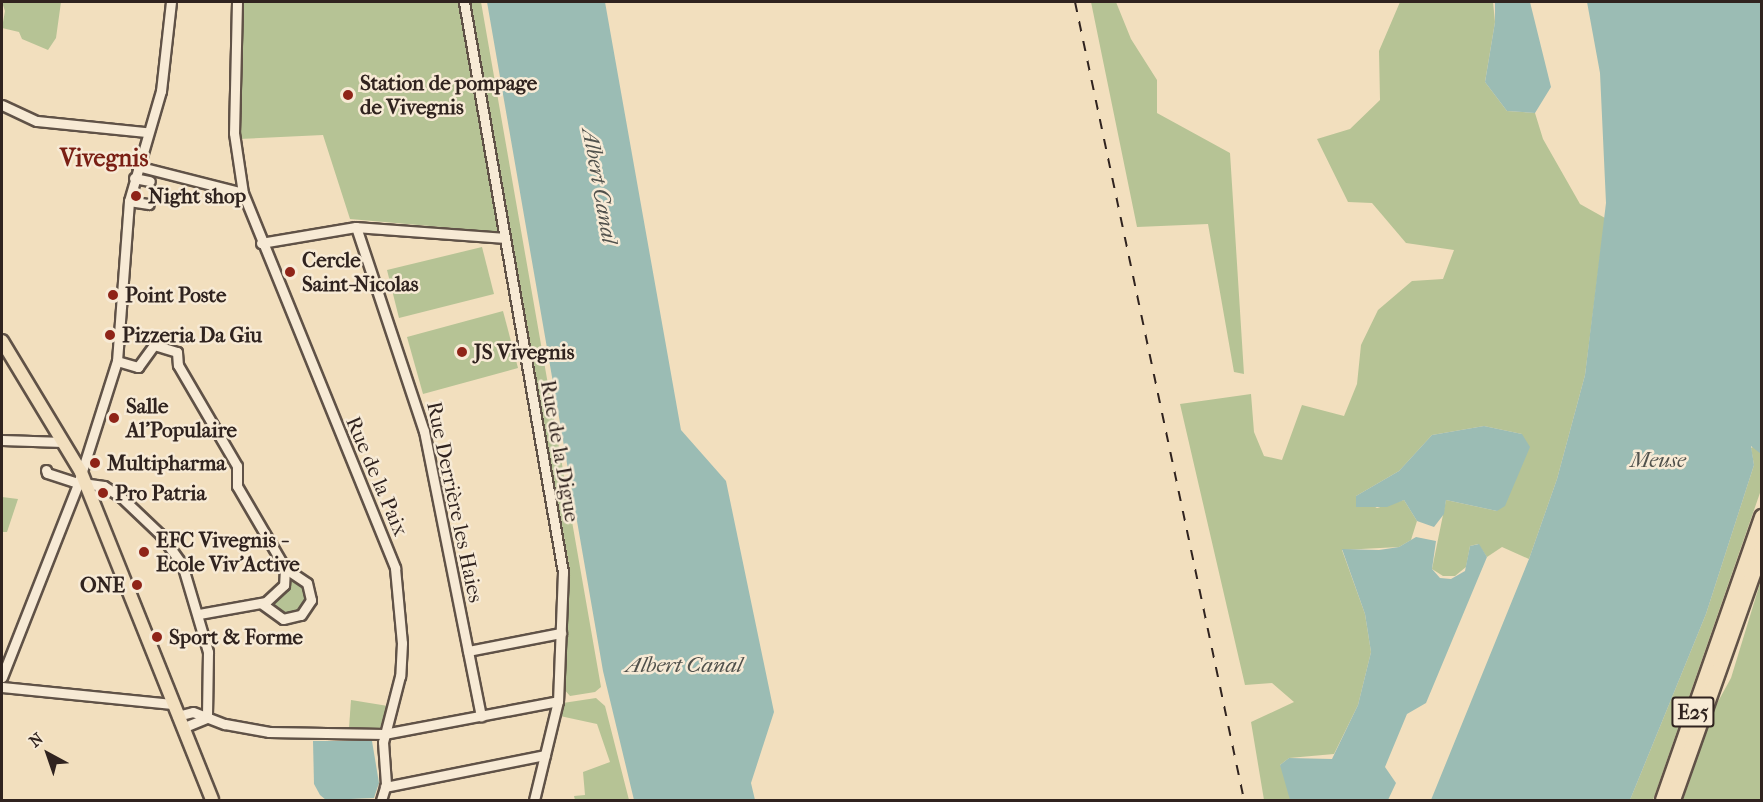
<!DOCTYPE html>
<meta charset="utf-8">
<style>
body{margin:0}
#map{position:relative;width:1763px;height:802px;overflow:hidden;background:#f2dfbe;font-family:"IM FELL French Canon",serif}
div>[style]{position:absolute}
.green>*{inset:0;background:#b6c395}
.water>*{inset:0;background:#9bbcb4}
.roads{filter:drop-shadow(2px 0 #605247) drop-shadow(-2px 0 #605247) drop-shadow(0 2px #605247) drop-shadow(0 -2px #605247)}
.minor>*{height:9px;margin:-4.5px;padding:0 4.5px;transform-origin:4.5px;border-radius:4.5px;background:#f7ead5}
.major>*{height:12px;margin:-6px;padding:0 6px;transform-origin:6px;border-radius:6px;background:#f2dfbe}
.highway>*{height:14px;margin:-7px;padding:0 7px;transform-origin:7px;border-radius:7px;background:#f2dfbe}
.rail>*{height:2px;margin-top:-1px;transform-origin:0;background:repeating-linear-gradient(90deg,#30231f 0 10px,transparent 0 20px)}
.dots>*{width:16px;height:16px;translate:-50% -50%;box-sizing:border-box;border:3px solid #f7ead5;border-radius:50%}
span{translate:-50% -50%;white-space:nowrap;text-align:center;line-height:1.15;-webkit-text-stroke:5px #f7ead5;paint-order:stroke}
.shield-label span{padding:2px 4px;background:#f7ead5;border:2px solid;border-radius:4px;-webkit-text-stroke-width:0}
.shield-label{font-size:20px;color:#30231f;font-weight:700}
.poi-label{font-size:21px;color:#30231f;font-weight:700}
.left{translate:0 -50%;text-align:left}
.right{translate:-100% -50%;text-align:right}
.street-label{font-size:21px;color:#30231f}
.water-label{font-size:22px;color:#50514c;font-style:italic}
.quarter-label{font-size:24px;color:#7a1f14;font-weight:700}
.frame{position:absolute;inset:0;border:3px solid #30231f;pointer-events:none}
.north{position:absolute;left:18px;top:724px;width:60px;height:60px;-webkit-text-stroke:4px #f7ead5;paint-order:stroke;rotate:320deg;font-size:16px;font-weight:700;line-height:24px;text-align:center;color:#30231f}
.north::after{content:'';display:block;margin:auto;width:21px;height:27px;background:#30231f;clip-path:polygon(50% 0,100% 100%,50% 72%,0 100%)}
</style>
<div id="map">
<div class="green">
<div style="clip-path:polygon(2px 2px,61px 2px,56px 38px,48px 50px,22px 39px,19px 32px,2px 28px,5px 11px)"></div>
<div style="clip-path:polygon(244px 2px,458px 2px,498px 232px,350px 219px,323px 135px,239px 139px)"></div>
<div style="clip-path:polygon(471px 2px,481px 2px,601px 687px,595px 692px,570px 696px,562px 687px,566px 575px,570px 571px)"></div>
<div style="clip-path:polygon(1091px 2px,1116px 2px,1131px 39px,1157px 80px,1157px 113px,1230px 153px,1244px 374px,1234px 372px,1208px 224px,1137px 227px)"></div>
<div style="clip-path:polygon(1400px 2px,1493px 2px,1495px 22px,1485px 82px,1507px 111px,1535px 113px,1543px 139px,1580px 204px,1605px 218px,1585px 375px,1557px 479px,1529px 559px,1502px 547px,1487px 557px,1478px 544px,1470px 546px,1466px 567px,1455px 576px,1443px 576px,1432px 569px,1446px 500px,1497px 511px,1522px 434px,1484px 426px,1432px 435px,1399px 471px,1356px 496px,1377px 508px,1404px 500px,1417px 521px,1411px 540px,1399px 547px,1342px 550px,1365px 614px,1371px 652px,1358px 705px,1334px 754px,1289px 758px,1280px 765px,1288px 775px,1292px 800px,1264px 800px,1251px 722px,1294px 702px,1272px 683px,1245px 685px,1180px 404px,1251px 394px,1254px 432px,1264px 456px,1282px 460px,1302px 405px,1344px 416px,1357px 384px,1361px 345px,1378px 310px,1412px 281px,1443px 279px,1454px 250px,1406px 243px,1372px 203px,1348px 202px,1317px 139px,1350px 129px,1380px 100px,1379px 51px)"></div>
<div style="clip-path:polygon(482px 247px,494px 294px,399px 318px,387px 270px)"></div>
<div style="clip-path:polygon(503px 311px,518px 368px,423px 394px,407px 337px)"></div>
<div style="clip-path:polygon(1755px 446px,1761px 454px,1761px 490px,1653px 800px,1630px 800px,1706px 614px,1754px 465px,1751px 448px)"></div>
<div style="clip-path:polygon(2px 497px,18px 499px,7px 532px,2px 532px)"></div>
<div style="clip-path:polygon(288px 575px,303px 586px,306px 600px,298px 611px,284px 614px,269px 603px)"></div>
<div style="clip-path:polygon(1761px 580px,1761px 800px,1683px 800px,1715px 707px,1731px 678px)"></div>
<div style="clip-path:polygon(596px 698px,605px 706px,629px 800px,575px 800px,574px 796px,585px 795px,583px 772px,610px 762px,597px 724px,560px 716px,563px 703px)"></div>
<div style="clip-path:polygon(351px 700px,388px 706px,380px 728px,349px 728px)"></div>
</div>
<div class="water">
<div style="clip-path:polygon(487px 2px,605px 2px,681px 430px,726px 481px,774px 712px,751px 783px,755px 800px,634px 800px,603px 671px)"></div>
<div style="clip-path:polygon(1495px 2px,1530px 2px,1551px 87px,1535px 113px,1507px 111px,1485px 82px,1495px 22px)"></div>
<div style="clip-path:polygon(1587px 2px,1761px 2px,1761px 454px,1751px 446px,1754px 465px,1706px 614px,1630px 800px,1431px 800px,1529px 559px,1557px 479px,1585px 375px,1606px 203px,1600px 73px)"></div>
<div style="clip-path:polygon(1484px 426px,1522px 434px,1530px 447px,1505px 506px,1497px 511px,1446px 500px,1444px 514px,1434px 527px,1417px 521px,1404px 500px,1387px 507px,1356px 507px,1356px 496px,1399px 471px,1432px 435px)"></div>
<div style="clip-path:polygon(1416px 537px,1436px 541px,1432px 569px,1440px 578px,1451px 579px,1465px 571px,1470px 546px,1479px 544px,1487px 557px,1426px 703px,1407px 714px,1385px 767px,1396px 783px,1388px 800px,1290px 800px,1280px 765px,1289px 758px,1332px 759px,1358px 705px,1371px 652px,1365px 614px,1342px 549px,1379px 550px,1399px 547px)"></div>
<div style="clip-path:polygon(313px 741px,372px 741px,379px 783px,374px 798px,326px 800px,320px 795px,314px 784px)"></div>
</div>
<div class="roads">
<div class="minor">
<div style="left:237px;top:2px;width:131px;rotate:91.3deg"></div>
<div style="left:234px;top:133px;width:61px;rotate:81.5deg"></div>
<div style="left:243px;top:193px;width:405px;rotate:67.9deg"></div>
<div style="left:395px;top:568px;width:75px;rotate:84.7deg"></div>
<div style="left:402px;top:643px;width:33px;rotate:93deg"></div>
<div style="left:400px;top:676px;width:68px;rotate:104.4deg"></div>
<div style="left:383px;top:742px;width:42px;rotate:85.9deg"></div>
<div style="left:386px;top:784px;width:17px;rotate:107deg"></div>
<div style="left:464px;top:2px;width:579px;rotate:80.15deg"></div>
<div style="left:563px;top:572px;width:129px;rotate:92.2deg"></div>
<div style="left:558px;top:701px;width:102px;rotate:103.6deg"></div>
<div style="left:2px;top:105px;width:38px;rotate:25deg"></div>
<div style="left:37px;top:121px;width:110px;rotate:5.8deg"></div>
<div style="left:137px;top:166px;width:109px;rotate:14.3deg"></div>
<div style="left:134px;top:178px;width:16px;rotate:11deg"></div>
<div style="left:129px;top:201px;width:20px;rotate:9deg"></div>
<div style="left:356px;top:227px;width:215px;rotate:71.6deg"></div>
<div style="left:424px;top:431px;width:291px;rotate:78.7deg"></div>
<div style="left:261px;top:243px;width:96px;rotate:-9.6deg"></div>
<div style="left:356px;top:227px;width:149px;rotate:4.2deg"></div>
<div style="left:117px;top:361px;width:22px;rotate:16deg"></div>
<div style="left:138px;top:367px;width:27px;rotate:-54deg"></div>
<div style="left:154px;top:345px;width:24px;rotate:17deg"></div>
<div style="left:177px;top:352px;width:13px;rotate:86deg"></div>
<div style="left:178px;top:365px;width:117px;rotate:59.7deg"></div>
<div style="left:237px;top:466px;width:20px;rotate:90deg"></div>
<div style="left:237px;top:486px;width:95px;rotate:59.7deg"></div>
<div style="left:285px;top:568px;width:17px;rotate:93deg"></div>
<div style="left:284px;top:585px;width:25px;rotate:137deg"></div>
<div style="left:266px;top:602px;width:68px;rotate:169.8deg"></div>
<div style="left:2px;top:440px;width:61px;rotate:1.9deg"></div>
<div style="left:46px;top:470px;width:3px;rotate:72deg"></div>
<div style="left:47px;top:473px;width:29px;rotate:18deg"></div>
<div style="left:75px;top:482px;width:29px;rotate:8deg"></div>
<div style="left:104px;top:486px;width:20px;rotate:33deg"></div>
<div style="left:121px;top:497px;width:54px;rotate:43.5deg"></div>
<div style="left:160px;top:534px;width:37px;rotate:54deg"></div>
<div style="left:182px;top:564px;width:92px;rotate:73.5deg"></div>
<div style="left:208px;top:652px;width:66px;rotate:90.9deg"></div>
<div style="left:261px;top:603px;width:27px;rotate:36deg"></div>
<div style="left:283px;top:619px;width:18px;rotate:-13deg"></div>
<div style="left:301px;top:615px;width:18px;rotate:-56deg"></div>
<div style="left:311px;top:600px;width:17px;rotate:-103deg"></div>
<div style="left:307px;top:583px;width:27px;rotate:-146deg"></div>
<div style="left:468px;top:651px;width:95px;rotate:-11deg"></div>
<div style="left:2px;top:677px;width:204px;rotate:-68.5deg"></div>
<div style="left:77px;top:487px;width:132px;rotate:-72.4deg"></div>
<div style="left:117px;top:361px;width:160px;rotate:-85.7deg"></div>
<div style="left:129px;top:201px;width:115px;rotate:-73.8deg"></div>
<div style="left:161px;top:91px;width:90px;rotate:-83.6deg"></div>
<div style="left:2px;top:687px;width:171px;rotate:5.7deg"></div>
<div style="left:177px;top:716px;width:16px;rotate:-14deg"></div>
<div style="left:193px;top:712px;width:34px;rotate:21deg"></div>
<div style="left:225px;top:724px;width:45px;rotate:10.3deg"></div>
<div style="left:269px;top:732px;width:115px;rotate:1deg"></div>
<div style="left:384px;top:734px;width:177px;rotate:-10.7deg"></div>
<div style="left:182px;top:728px;width:27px;rotate:-22deg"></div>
<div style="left:385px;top:787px;width:163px;rotate:-11.3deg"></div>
</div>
<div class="major">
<div style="left:2px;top:341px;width:153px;rotate:58.9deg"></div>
<div style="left:81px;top:472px;width:353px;rotate:68.2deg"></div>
</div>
<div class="highway">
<div style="left:1663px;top:800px;width:300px;rotate:-70.7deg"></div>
<div style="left:1673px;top:800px;width:267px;rotate:-70.5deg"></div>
</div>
</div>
<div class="rail">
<div style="left:1075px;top:2px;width:816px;rotate:78.04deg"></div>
</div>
<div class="dots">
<div style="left:348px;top:95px;background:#8f2418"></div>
<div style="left:136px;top:196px;background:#8f2418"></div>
<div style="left:290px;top:272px;background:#8f2418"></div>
<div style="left:113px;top:295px;background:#8f2418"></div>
<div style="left:110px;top:335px;background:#8f2418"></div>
<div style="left:462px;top:352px;background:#8f2418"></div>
<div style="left:114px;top:418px;background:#8f2418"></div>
<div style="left:95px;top:463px;background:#8f2418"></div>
<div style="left:103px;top:493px;background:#8f2418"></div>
<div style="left:144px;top:552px;background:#8f2418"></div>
<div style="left:137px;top:585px;background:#8f2418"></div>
<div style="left:157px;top:637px;background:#8f2418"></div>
</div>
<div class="shield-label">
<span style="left:1693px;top:712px">E25</span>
</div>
<div class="poi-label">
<span class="left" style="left:360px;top:95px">Station de pompage<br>de Vivegnis</span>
<span class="left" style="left:148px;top:196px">Night shop</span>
<span class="left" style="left:302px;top:272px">Cercle<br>Saint-Nicolas</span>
<span class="left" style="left:125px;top:295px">Point Poste</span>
<span class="left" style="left:122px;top:335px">Pizzeria Da Giu</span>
<span class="left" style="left:474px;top:352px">JS Vivegnis</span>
<span class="left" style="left:126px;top:418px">Salle<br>Al'Populaire</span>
<span class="left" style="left:107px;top:463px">Multipharma</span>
<span class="left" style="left:115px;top:493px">Pro Patria</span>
<span class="left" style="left:156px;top:552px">EFC Vivegnis -<br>Ecole Viv'Active</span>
<span class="right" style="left:125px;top:585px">ONE</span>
<span class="left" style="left:169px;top:637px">Sport &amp; Forme</span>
</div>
<div class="street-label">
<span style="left:560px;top:451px;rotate:80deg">Rue de la Digue</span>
<span style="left:377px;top:476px;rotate:67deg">Rue de la Paix</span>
<span style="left:455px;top:502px;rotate:78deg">Rue Derrière les Haies</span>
</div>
<div class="water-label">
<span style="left:599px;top:186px;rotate:80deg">Albert Canal</span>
<span style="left:1658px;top:461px">Meuse</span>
<span style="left:684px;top:666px">Albert Canal</span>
</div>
<div class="quarter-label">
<span style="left:104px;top:159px">Vivegnis</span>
</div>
<div class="frame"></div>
<div class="north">N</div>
</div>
